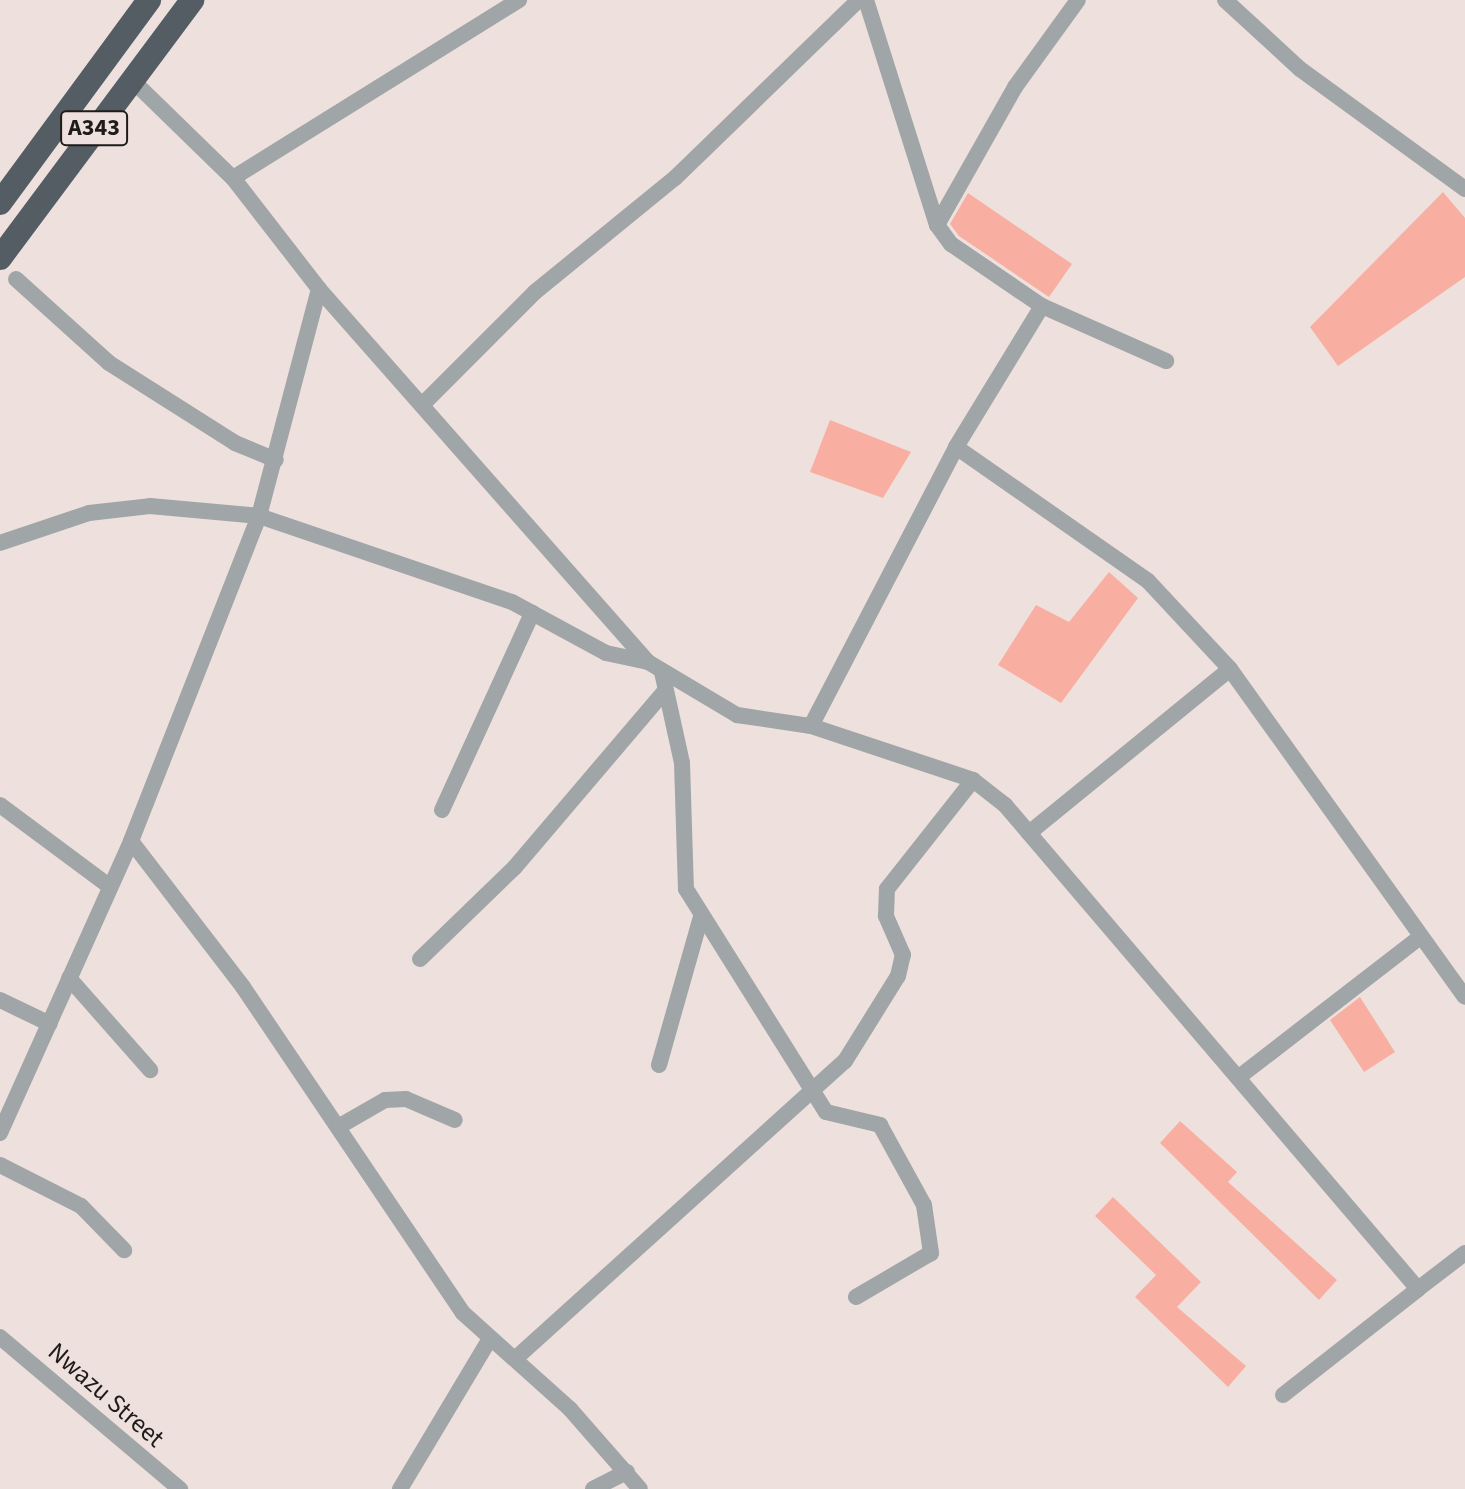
<!DOCTYPE html>
<style>
body{margin:0}
#map{position:relative;width:1465px;height:1489px;overflow:hidden;background:#eee1dd;font-family:"Source Sans 3",sans-serif}
div>[style]{position:absolute}
.building>*{inset:0;background:#f8afa2}
.minor>*{height:16px;margin:-8px;padding:0 8px;transform-origin:8px;border-radius:8px;background:#a0a5a8}
.highway>*{height:24px;margin:-12px;padding:0 12px;transform-origin:12px;border-radius:12px;background:#535d63}
span{translate:-50% -50%;white-space:nowrap;text-align:center;line-height:1.15;-webkit-text-stroke:6px #eee1dd;paint-order:stroke}
.shield-label span{padding:2px 6px;background:#eee1dd;border:2px solid;border-radius:6px;-webkit-text-stroke-width:0}
.shield-label{font-size:24px;color:#1f1b19;font-weight:700}
.street-label{font-size:26px;color:#1f1b19}
</style>
<div id="map">
<div class="building">
<div style="clip-path:polygon(1443px 192px,1465px 218px,1465px 277px,1338px 366px,1310px 327px)"></div>
<div style="clip-path:polygon(968px 193px,1072px 264px,1049px 297px,959px 236px,950px 224px)"></div>
<div style="clip-path:polygon(830px 420px,911px 452px,883px 498px,810px 472px)"></div>
<div style="clip-path:polygon(1109px 572px,1138px 598px,1061px 703px,998px 665px,1036px 605px,1069px 622px)"></div>
<div style="clip-path:polygon(1360px 997px,1395px 1052px,1364px 1072px,1330px 1020px)"></div>
<div style="clip-path:polygon(1180px 1121px,1237px 1172px,1228px 1182px,1337px 1280px,1319px 1300px,1160px 1143px)"></div>
<div style="clip-path:polygon(1113px 1197px,1201px 1282px,1177px 1307px,1246px 1366px,1228px 1387px,1135px 1297px,1156px 1275px,1095px 1216px)"></div>
</div>
<div class="minor">
<div style="left:866px;top:0;width:236px;rotate:72.5deg"></div>
<div style="left:937px;top:225px;width:24px;rotate:54deg"></div>
<div style="left:951px;top:244px;width:110px;rotate:34.3deg"></div>
<div style="left:1042px;top:306px;width:136px;rotate:23.9deg"></div>
<div style="left:1225px;top:0;width:102px;rotate:42.6deg"></div>
<div style="left:1300px;top:69px;width:204px;rotate:36deg"></div>
<div style="left:130px;top:78px;width:144px;rotate:44.2deg"></div>
<div style="left:233px;top:178px;width:140px;rotate:52.2deg"></div>
<div style="left:319px;top:289px;width:497px;rotate:48.6deg"></div>
<div style="left:648px;top:662px;width:104px;rotate:30.8deg"></div>
<div style="left:737px;top:715px;width:75px;rotate:8.5deg"></div>
<div style="left:811px;top:726px;width:171px;rotate:18.4deg"></div>
<div style="left:973px;top:780px;width:41px;rotate:38deg"></div>
<div style="left:1005px;top:805px;width:636px;rotate:49.53deg"></div>
<div style="left:1418px;top:1289px;width:59px;rotate:-37.5deg"></div>
<div style="left:233px;top:178px;width:337px;rotate:-31.9deg"></div>
<div style="left:937px;top:225px;width:159px;rotate:-60.5deg"></div>
<div style="left:1015px;top:87px;width:107px;rotate:-54.1deg"></div>
<div style="left:16px;top:279px;width:125px;rotate:42.1deg"></div>
<div style="left:109px;top:363px;width:149px;rotate:32.4deg"></div>
<div style="left:235px;top:443px;width:44px;rotate:22.5deg"></div>
<div style="left:422px;top:405px;width:160px;rotate:-45deg"></div>
<div style="left:535px;top:292px;width:181px;rotate:-39.2deg"></div>
<div style="left:675px;top:178px;width:256px;rotate:-44.1deg"></div>
<div style="left:956px;top:447px;width:234px;rotate:34.9deg"></div>
<div style="left:1148px;top:581px;width:120px;rotate:47deg"></div>
<div style="left:1230px;top:669px;width:403px;rotate:54.4deg"></div>
<div style="left:0;top:543px;width:94px;rotate:-18.6deg"></div>
<div style="left:89px;top:513px;width:61px;rotate:-6.5deg"></div>
<div style="left:150px;top:506px;width:109px;rotate:5.2deg"></div>
<div style="left:259px;top:516px;width:267px;rotate:18.8deg"></div>
<div style="left:512px;top:602px;width:107px;rotate:28.5deg"></div>
<div style="left:606px;top:653px;width:43px;rotate:12.1deg"></div>
<div style="left:662px;top:672px;width:93px;rotate:77.6deg"></div>
<div style="left:682px;top:763px;width:126px;rotate:88.2deg"></div>
<div style="left:686px;top:889px;width:263px;rotate:57.9deg"></div>
<div style="left:826px;top:1112px;width:56px;rotate:13.5deg"></div>
<div style="left:880px;top:1125px;width:91px;rotate:61.2deg"></div>
<div style="left:924px;top:1205px;width:49px;rotate:81.7deg"></div>
<div style="left:931px;top:1253px;width:87px;rotate:149.6deg"></div>
<div style="left:811px;top:726px;width:314px;rotate:-62.5deg"></div>
<div style="left:956px;top:447px;width:165px;rotate:-58.6deg"></div>
<div style="left:0;top:805px;width:136px;rotate:36.6deg"></div>
<div style="left:442px;top:810px;width:217px;rotate:-65.4deg"></div>
<div style="left:1029px;top:833px;width:259px;rotate:-39.2deg"></div>
<div style="left:131px;top:841px;width:184px;rotate:52.5deg"></div>
<div style="left:243px;top:987px;width:393px;rotate:56deg"></div>
<div style="left:463px;top:1313px;width:144px;rotate:41.9deg"></div>
<div style="left:570px;top:1409px;width:106px;rotate:48.8deg"></div>
<div style="left:420px;top:959px;width:132px;rotate:-44.1deg"></div>
<div style="left:515px;top:867px;width:231px;rotate:-49.6deg"></div>
<div style="left:69px;top:978px;width:123px;rotate:48.6deg"></div>
<div style="left:0;top:1000px;width:55px;rotate:25.6deg"></div>
<div style="left:659px;top:1065px;width:154px;rotate:-74.2deg"></div>
<div style="left:1239px;top:1077px;width:229px;rotate:-37.7deg"></div>
<div style="left:338px;top:1127px;width:54px;rotate:-29.9deg"></div>
<div style="left:385px;top:1100px;width:21px;rotate:-3deg"></div>
<div style="left:406px;top:1099px;width:53px;rotate:23.2deg"></div>
<div style="left:0;top:1133px;width:320px;rotate:-65.8deg"></div>
<div style="left:131px;top:841px;width:349px;rotate:-68.5deg"></div>
<div style="left:259px;top:516px;width:235px;rotate:-75.2deg"></div>
<div style="left:0;top:1165px;width:91px;rotate:26.8deg"></div>
<div style="left:81px;top:1206px;width:62px;rotate:45.7deg"></div>
<div style="left:0;top:1337px;width:236px;rotate:40.2deg"></div>
<div style="left:516px;top:1358px;width:443px;rotate:-42.1deg"></div>
<div style="left:845px;top:1061px;width:100px;rotate:-58.1deg"></div>
<div style="left:898px;top:976px;width:22px;rotate:-77deg"></div>
<div style="left:903px;top:955px;width:43px;rotate:-113.6deg"></div>
<div style="left:886px;top:916px;width:27px;rotate:-88deg"></div>
<div style="left:887px;top:889px;width:139px;rotate:-51.7deg"></div>
<div style="left:1283px;top:1395px;width:172px;rotate:-38.1deg"></div>
<div style="left:400px;top:1489px;width:174px;rotate:-59.1deg"></div>
<div style="left:593px;top:1489px;width:38px;rotate:-27deg"></div>
</div>
<div class="highway">
<div style="left:0;top:203px;width:252px;rotate:-53.7deg"></div>
<div style="left:0;top:258px;width:322px;rotate:-53.3deg"></div>
</div>
<div class="shield-label">
<span style="left:94px;top:128px">A343</span>
</div>
<div class="street-label">
<span style="left:106px;top:1395px;rotate:41deg">Nwazu Street</span>
</div>
</div>
